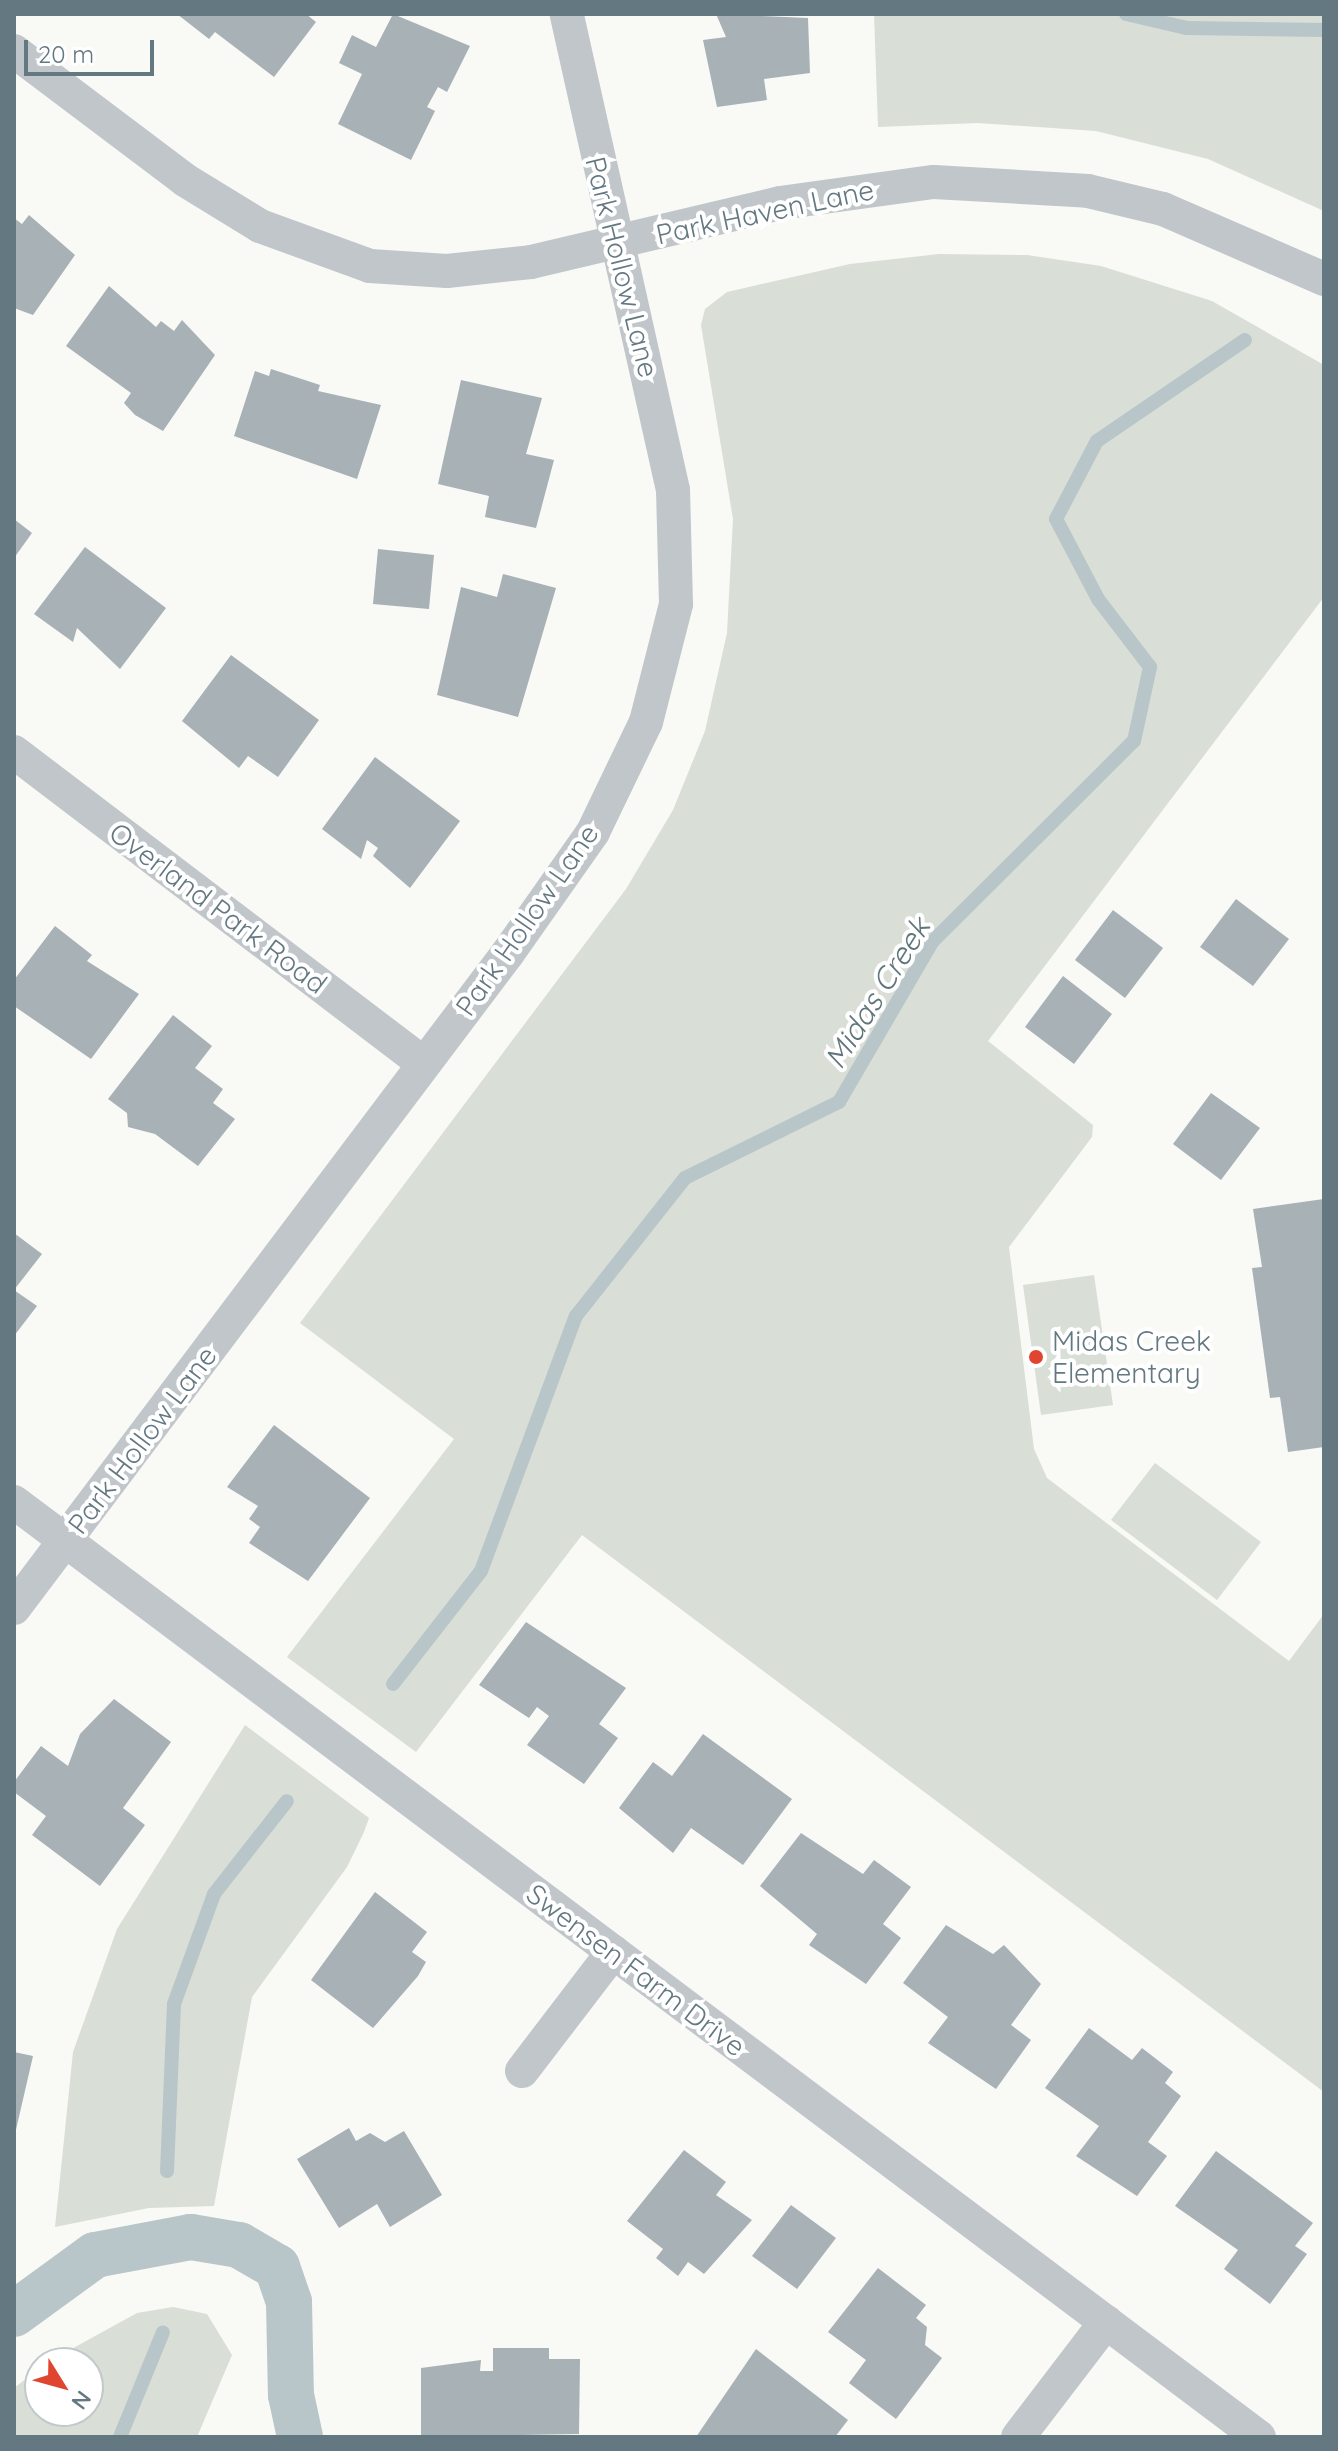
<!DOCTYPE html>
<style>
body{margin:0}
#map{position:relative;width:1338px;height:2451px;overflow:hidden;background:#f9f9f6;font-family:Quicksand,sans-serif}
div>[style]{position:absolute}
.green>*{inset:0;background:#d9ded6}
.stream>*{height:14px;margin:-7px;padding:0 7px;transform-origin:7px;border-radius:7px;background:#b8c6c9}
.canal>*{height:46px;margin:-23px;padding:0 23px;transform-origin:23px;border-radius:23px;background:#b8c6c9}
.building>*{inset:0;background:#a7b1b6}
.minor>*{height:34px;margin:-17px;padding:0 17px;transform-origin:17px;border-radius:17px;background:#c0c6c9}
.dots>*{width:22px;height:22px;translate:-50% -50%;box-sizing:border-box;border:4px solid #fff;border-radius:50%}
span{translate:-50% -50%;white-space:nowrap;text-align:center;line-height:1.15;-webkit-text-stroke:8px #fff;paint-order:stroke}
.street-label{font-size:28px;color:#647881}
.poi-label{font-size:28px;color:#647881}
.left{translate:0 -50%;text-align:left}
.water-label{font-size:30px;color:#5f767b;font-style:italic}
.frame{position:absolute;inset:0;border:16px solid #647881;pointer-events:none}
.north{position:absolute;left:24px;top:2347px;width:80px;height:80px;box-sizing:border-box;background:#fff;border:2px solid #c1c9cd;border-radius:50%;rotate:127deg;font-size:22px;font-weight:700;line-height:32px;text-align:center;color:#647881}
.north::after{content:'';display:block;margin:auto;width:28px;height:36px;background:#e0452f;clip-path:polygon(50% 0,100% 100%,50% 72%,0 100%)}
.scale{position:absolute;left:24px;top:40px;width:130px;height:36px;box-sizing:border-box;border:4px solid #647881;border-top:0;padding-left:10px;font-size:24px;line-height:28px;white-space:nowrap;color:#647881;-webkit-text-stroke:6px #fff;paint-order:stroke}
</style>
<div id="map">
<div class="green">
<div style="clip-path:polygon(874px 14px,1324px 14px,1324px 211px,1208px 159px,1096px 131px,977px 123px,878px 127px)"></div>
<div style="clip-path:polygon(1027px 255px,1101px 266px,1212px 301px,1324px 365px,1324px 597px,988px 1041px,1093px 1125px,1092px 1137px,1009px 1247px,1034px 1449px,1047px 1478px,1289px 1661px,1324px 1614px,1324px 2092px,582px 1535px,416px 1752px,287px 1657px,454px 1439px,300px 1323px,626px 889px,673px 810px,705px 731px,727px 633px,733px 519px,701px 325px,705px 309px,727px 292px,850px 264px,939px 254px)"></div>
<div style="clip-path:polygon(1094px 1275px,1113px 1405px,1041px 1415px,1023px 1285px)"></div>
<div style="clip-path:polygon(1155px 1463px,1261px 1542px,1217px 1600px,1111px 1520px)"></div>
<div style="clip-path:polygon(245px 1725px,369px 1818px,364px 1832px,347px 1867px,252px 1997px,214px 2206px,149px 2208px,55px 2227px,73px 2052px,117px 1929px)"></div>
<div style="clip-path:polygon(173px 2307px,207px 2314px,232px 2355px,197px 2437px,14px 2437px,14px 2388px,40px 2368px,40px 2411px,88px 2411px,88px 2363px,46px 2363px,137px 2313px)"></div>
</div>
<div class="stream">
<div style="left:1126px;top:14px;width:63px;rotate:12.9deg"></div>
<div style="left:1187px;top:28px;width:137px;rotate:0.8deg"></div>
<div style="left:393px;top:1684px;width:143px;rotate:-52.1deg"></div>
<div style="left:481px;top:1571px;width:272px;rotate:-69.6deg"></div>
<div style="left:576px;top:1316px;width:176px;rotate:-51.7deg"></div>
<div style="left:685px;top:1178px;width:172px;rotate:-26.3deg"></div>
<div style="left:839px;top:1102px;width:185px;rotate:-59.8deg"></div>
<div style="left:932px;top:942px;width:285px;rotate:-44.9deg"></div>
<div style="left:1134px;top:741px;width:76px;rotate:-77.8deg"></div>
<div style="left:1150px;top:667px;width:86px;rotate:-127.4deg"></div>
<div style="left:1098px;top:599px;width:90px;rotate:-117.7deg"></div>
<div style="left:1056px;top:519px;width:88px;rotate:-62.3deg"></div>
<div style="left:1097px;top:441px;width:179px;rotate:-34.3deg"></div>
<div style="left:167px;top:2171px;width:167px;rotate:-87.6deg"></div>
<div style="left:174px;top:2004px;width:117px;rotate:-70deg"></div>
<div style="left:214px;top:1894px;width:118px;rotate:-51.9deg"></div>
<div style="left:120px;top:2437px;width:113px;rotate:-67.7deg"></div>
</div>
<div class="canal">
<div style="left:14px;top:2314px;width:100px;rotate:-36.1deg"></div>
<div style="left:95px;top:2255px;width:98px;rotate:-10.6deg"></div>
<div style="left:191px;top:2237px;width:49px;rotate:9.5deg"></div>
<div style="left:239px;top:2245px;width:44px;rotate:30.1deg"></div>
<div style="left:277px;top:2267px;width:37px;rotate:71deg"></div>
<div style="left:289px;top:2302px;width:93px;rotate:88.8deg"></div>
<div style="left:291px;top:2395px;width:43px;rotate:77.9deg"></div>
</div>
<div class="building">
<div style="clip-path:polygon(177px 14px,306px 14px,316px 22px,274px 77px,215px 32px,209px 39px)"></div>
<div style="clip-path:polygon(393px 14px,470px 46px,447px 92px,438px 87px,427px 107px,435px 111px,411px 160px,338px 124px,362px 74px,339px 63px,352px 35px,376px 47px)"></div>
<div style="clip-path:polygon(716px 14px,808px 18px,810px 73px,764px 79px,767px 100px,717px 107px,703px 40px,726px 37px)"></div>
<div style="clip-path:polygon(29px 215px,75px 255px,33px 315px,14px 308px,14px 218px,22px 224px)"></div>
<div style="clip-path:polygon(109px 286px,156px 327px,161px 321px,174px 331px,182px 320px,215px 355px,163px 431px,135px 415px,124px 403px,131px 393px,66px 346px)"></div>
<div style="clip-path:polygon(271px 369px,320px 385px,318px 391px,381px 405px,357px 479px,234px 436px,255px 371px,269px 376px)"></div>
<div style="clip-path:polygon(461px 380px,542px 398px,526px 454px,554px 460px,536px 528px,485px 517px,489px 496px,438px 484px)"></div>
<div style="clip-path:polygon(14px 519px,32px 533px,14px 558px)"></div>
<div style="clip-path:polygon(85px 547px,166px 608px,120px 669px,77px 628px,73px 642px,34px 614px)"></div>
<div style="clip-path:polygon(378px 549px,434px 555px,429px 609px,373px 604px)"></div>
<div style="clip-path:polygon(503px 574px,556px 588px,518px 717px,437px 695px,461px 587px,497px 597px)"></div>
<div style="clip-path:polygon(231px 655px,319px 720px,278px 777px,248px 756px,239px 768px,182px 721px)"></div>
<div style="clip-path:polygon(375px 757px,460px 821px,410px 888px,373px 856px,378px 848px,367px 840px,361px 859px,322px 829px)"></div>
<div style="clip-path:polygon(1236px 899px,1289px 939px,1253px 986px,1200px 947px)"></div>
<div style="clip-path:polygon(1113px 910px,1163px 948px,1125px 998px,1075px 960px)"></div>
<div style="clip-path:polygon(55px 926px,92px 955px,87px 961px,139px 994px,91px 1059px,14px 1006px,14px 980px)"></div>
<div style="clip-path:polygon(1063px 976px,1112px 1014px,1074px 1064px,1025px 1027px)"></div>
<div style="clip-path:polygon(173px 1015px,212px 1046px,195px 1068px,223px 1089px,213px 1103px,235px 1119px,198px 1166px,155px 1134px,128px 1127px,127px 1113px,108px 1099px)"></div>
<div style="clip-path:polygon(1211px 1093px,1260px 1128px,1221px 1180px,1173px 1144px)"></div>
<div style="clip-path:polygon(1324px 1199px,1324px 1447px,1288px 1452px,1280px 1397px,1270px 1398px,1252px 1268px,1262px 1267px,1253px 1209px)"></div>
<div style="clip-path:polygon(14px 1233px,42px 1254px,14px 1290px,37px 1306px,14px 1336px)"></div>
<div style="clip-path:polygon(274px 1425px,370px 1498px,308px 1581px,249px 1543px,260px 1527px,249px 1519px,258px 1506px,227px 1487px)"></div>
<div style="clip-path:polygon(526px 1622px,626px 1688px,599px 1724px,618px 1738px,584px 1784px,527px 1745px,549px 1716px,537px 1707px,529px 1718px,479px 1685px)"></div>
<div style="clip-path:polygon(114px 1699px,171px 1742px,123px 1808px,145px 1825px,100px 1886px,32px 1835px,46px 1816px,14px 1792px,14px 1782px,41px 1746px,68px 1766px,80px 1734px)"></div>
<div style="clip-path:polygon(703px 1734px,792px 1799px,743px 1865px,691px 1828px,673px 1853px,619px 1808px,653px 1762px,672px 1776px)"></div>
<div style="clip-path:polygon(801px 1833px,863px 1874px,874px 1860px,911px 1887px,883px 1924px,901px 1938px,866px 1984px,809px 1945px,817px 1934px,760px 1886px)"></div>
<div style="clip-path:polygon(375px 1892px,427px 1932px,412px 1952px,426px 1962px,418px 1976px,373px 2028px,311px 1980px)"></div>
<div style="clip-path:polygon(946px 1925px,993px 1954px,1004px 1945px,1041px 1984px,1011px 2025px,1031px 2040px,996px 2089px,928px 2043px,948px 2017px,903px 1983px)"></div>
<div style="clip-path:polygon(1089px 2028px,1132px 2060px,1142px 2048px,1173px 2072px,1165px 2083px,1181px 2096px,1148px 2142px,1167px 2156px,1137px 2196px,1076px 2156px,1099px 2126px,1045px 2088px)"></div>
<div style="clip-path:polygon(14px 2052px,33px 2056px,15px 2134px,14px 2134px)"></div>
<div style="clip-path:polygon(349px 2128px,356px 2141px,370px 2133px,385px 2142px,404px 2131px,442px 2195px,390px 2227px,377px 2204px,339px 2228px,297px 2159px)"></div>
<div style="clip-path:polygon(684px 2150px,726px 2182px,716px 2195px,752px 2220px,704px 2274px,688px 2262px,678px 2276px,656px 2258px,663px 2249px,627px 2221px)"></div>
<div style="clip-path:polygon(1216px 2151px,1313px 2223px,1295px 2246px,1307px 2254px,1270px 2304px,1224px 2269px,1238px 2250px,1175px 2206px)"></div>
<div style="clip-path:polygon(791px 2205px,836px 2238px,797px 2289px,752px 2256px)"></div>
<div style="clip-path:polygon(878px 2268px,926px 2305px,916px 2318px,927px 2327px,925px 2345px,942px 2358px,896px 2419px,849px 2383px,866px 2360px,828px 2332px)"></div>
<div style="clip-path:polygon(493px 2348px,549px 2348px,549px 2359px,580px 2359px,579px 2434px,421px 2437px,421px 2368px,481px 2360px,480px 2371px,493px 2371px)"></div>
<div style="clip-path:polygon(756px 2349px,848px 2420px,835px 2437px,696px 2437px)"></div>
</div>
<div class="minor">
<div style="left:14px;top:51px;width:214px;rotate:37deg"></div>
<div style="left:185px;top:180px;width:88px;rotate:31.5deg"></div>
<div style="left:260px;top:226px;width:117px;rotate:20deg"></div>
<div style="left:370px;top:266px;width:77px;rotate:3.7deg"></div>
<div style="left:447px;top:271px;width:84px;rotate:-6.1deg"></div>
<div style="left:531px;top:262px;width:256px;rotate:-13.3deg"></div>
<div style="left:780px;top:203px;width:155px;rotate:-7.8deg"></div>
<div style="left:934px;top:182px;width:154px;rotate:3.3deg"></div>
<div style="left:1088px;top:191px;width:77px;rotate:13.5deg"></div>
<div style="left:1163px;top:209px;width:176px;rotate:23.5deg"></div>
<div style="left:14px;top:752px;width:514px;rotate:37.25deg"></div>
<div style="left:14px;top:1502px;width:1557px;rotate:36.91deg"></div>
<div style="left:14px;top:1608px;width:820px;rotate:-52.98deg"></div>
<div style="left:508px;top:953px;width:148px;rotate:-54.9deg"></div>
<div style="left:593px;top:832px;width:122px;rotate:-64.3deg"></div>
<div style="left:646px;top:722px;width:122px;rotate:-75.7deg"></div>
<div style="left:676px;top:604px;width:114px;rotate:-91.5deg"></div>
<div style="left:673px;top:490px;width:488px;rotate:-102.6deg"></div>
<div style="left:522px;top:2071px;width:150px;rotate:-52.6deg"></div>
<div style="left:1018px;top:2437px;width:145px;rotate:-52.6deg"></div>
</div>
<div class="dots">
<div style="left:1036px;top:1357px;background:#e0452f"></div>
</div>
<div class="street-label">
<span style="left:765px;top:212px;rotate:-12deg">Park Haven Lane</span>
<span style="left:622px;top:267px;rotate:76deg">Park Hollow Lane</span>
<span style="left:218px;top:908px;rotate:37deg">Overland Park Road</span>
<span style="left:527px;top:920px;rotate:-55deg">Park Hollow Lane</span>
<span style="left:142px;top:1440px;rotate:-53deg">Park Hollow Lane</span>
<span style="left:636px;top:1970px;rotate:37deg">Swensen Farm Drive</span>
</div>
<div class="poi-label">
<span class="left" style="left:1052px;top:1357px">Midas Creek<br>Elementary</span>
</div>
<div class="water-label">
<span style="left:877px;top:993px;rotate:-58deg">Midas Creek</span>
</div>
<div class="frame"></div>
<div class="north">N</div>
<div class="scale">20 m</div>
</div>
